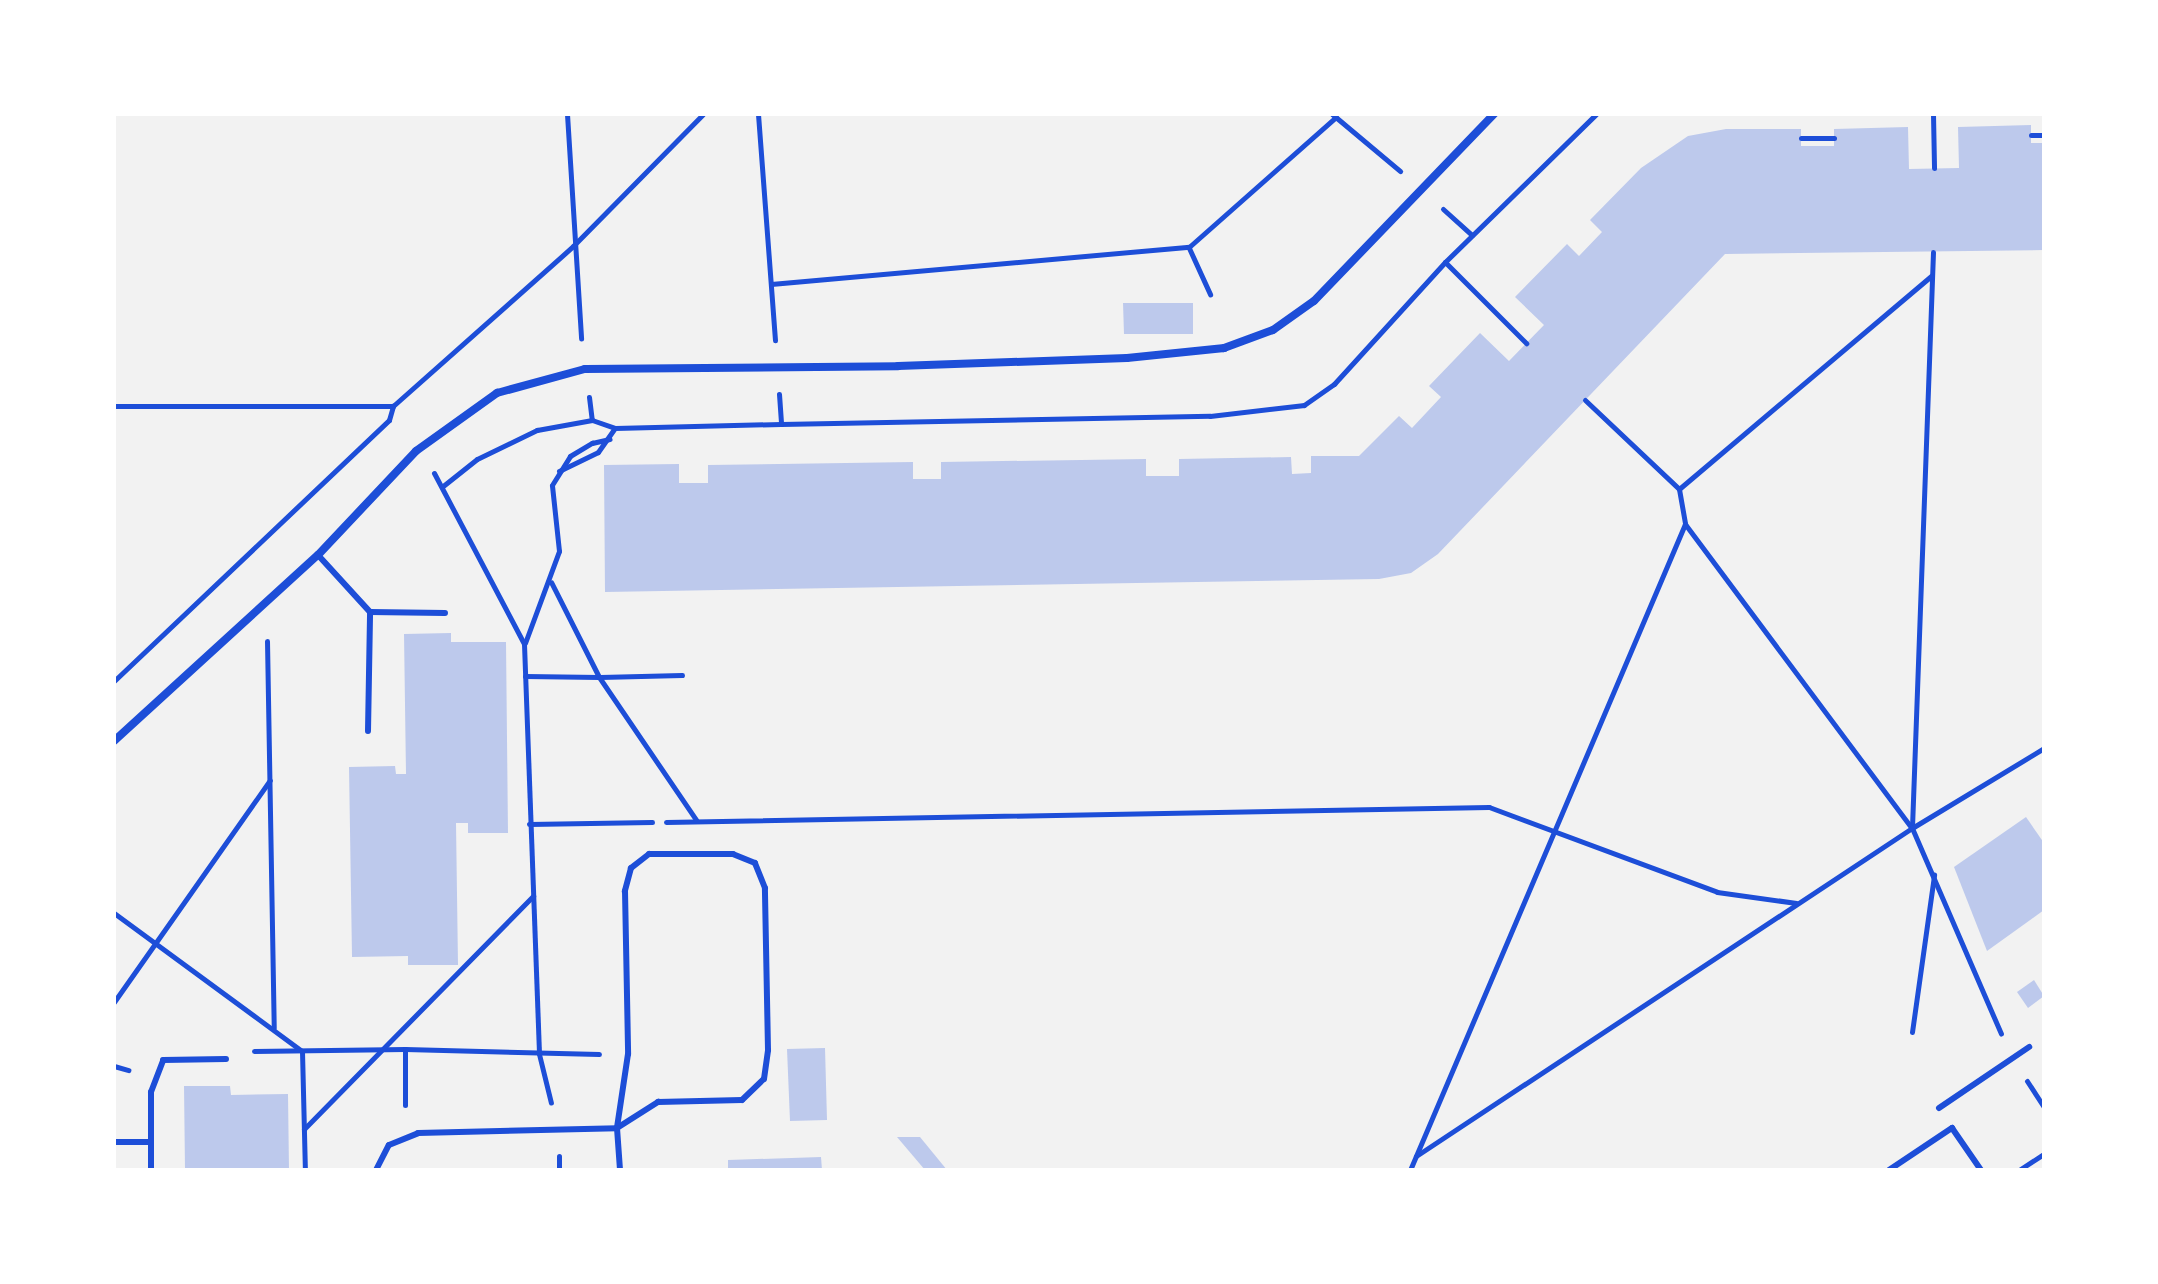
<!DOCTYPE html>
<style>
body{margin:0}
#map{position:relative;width:2158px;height:1284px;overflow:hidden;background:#f2f2f2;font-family:"Public Sans",sans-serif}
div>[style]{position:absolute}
.building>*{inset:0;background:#bdc9ec}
.path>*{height:5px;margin:-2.5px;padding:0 2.5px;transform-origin:2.5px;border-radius:2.5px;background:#1d4ed8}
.service>*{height:6px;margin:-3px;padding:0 3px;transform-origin:3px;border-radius:3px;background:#1d4ed8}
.minor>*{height:8px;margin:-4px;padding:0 4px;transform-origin:4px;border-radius:4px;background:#1d4ed8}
span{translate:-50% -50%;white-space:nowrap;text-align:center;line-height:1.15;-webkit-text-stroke:8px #fff;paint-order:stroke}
.frame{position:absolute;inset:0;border:116px solid #fff;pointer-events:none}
</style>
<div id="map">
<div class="building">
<div style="clip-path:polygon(2031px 125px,2031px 143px,2044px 143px,2044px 250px,1725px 254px,1438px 554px,1411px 573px,1379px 579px,605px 592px,604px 465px,679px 464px,679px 483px,708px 483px,708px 465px,913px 462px,913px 479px,941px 479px,941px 462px,1146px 459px,1146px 476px,1179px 476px,1179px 459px,1291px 457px,1292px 474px,1311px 473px,1311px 456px,1359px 456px,1399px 416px,1412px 428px,1441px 397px,1429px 386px,1480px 333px,1509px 361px,1544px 325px,1515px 297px,1567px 244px,1579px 256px,1602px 232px,1590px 220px,1641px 168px,1688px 136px,1726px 129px,1801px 129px,1801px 146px,1834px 146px,1834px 129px,1908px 127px,1909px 169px,1959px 168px,1958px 127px)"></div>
<div style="clip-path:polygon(1123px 303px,1193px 303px,1193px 334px,1124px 334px)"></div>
<div style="clip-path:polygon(451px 633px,451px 642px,506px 642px,508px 833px,468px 833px,468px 823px,456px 823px,458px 965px,408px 965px,408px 956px,352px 957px,349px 767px,395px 766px,396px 774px,406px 774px,404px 634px)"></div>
<div style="clip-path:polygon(2026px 817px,2044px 843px,2044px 910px,1987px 951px,1954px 867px)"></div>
<div style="clip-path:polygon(2034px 980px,2044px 996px,2028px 1008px,2017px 992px)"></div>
<div style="clip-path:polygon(825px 1048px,827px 1120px,790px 1121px,787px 1049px)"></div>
<div style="clip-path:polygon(184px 1086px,230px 1086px,231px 1095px,288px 1094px,289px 1170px,185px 1170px)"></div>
<div style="clip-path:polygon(897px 1137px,920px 1137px,947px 1170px,925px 1170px)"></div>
<div style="clip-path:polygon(821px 1157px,822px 1170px,728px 1170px,728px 1160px)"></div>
</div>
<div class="path">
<div style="left:567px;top:114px;width:225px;rotate:86.4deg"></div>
<div style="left:758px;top:114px;width:227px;rotate:85.7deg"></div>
<div style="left:1332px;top:114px;width:89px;rotate:40deg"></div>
<div style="left:1933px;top:114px;width:54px;rotate:88.9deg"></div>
<div style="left:2031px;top:135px;width:13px"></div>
<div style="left:1801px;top:138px;width:33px"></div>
<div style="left:1443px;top:209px;width:39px;rotate:42deg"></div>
<div style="left:1189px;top:248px;width:51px;rotate:65.5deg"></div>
<div style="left:1933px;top:252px;width:576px;rotate:92.09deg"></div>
<div style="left:1912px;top:828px;width:224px;rotate:66.6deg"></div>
<div style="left:1445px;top:262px;width:115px;rotate:45deg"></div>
<div style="left:771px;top:284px;width:420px;rotate:-5.1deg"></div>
<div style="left:1189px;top:247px;width:196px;rotate:-41.5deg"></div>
<div style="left:779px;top:394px;width:30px;rotate:86deg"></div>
<div style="left:781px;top:424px;width:429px;rotate:-1.1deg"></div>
<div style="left:1210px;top:416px;width:95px;rotate:-6.7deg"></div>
<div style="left:1304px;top:405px;width:37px;rotate:-35deg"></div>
<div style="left:1334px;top:384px;width:165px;rotate:-47.7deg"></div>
<div style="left:1445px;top:262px;width:211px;rotate:-44.4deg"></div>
<div style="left:589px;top:397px;width:23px;rotate:83deg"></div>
<div style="left:1585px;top:400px;width:129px;rotate:43.4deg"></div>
<div style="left:1679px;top:489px;width:36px;rotate:80deg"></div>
<div style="left:1685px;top:524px;width:378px;rotate:53.3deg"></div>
<div style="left:114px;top:406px;width:279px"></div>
<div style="left:559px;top:471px;width:43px;rotate:-26deg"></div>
<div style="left:598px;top:452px;width:29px;rotate:-55deg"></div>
<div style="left:434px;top:473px;width:193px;rotate:62.2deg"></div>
<div style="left:524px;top:644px;width:410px;rotate:87.9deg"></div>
<div style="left:539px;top:1054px;width:50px;rotate:76.2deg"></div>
<div style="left:443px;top:486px;width:43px;rotate:-38.5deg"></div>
<div style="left:477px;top:459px;width:67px;rotate:-25.8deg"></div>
<div style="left:537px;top:430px;width:56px;rotate:-10.3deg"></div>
<div style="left:592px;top:420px;width:24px;rotate:19deg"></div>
<div style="left:615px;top:428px;width:166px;rotate:-1.4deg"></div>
<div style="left:1679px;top:489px;width:330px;rotate:-40.2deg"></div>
<div style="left:267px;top:641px;width:387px;rotate:89deg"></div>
<div style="left:525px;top:643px;width:98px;rotate:-69.7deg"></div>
<div style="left:559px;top:551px;width:66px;rotate:-96.1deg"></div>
<div style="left:552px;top:485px;width:34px;rotate:-58deg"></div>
<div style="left:570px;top:456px;width:26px;rotate:-31deg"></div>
<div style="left:592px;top:443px;width:18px;rotate:-13deg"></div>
<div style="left:525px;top:676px;width:74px;rotate:0.8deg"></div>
<div style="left:599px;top:677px;width:106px;rotate:-116.8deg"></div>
<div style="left:599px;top:677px;width:174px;rotate:55.8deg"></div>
<div style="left:600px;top:677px;width:82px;rotate:-1.4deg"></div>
<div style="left:114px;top:681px;width:379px;rotate:-43.5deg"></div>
<div style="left:389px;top:420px;width:15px;rotate:-74deg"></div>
<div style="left:393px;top:406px;width:241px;rotate:-41.6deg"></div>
<div style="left:573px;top:246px;width:185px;rotate:-45.4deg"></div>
<div style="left:666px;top:822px;width:823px;rotate:-1.04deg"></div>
<div style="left:1489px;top:807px;width:243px;rotate:20.4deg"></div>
<div style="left:1717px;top:892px;width:80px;rotate:7.9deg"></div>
<div style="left:529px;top:824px;width:123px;rotate:-0.9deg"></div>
<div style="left:114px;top:913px;width:233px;rotate:36.3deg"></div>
<div style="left:302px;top:1051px;width:119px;rotate:88.6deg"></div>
<div style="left:114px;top:1002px;width:271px;rotate:-54.9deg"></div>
<div style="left:1912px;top:1032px;width:159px;rotate:-82deg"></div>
<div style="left:254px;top:1051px;width:151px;rotate:-0.8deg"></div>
<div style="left:114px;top:1066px;width:15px;rotate:16deg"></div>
<div style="left:2027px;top:1081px;width:31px;rotate:57deg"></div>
<div style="left:405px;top:1105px;width:56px;rotate:-90deg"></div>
<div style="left:405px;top:1049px;width:194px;rotate:1.5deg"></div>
<div style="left:304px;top:1129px;width:327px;rotate:-45.5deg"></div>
<div style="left:559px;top:1156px;width:14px;rotate:90deg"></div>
<div style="left:1416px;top:1156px;width:595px;rotate:-33.48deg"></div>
<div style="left:1912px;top:828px;width:154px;rotate:-31.2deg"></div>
<div style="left:1410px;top:1170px;width:702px;rotate:-66.94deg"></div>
<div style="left:2019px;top:1170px;width:30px;rotate:-33deg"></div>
</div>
<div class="service">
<div style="left:318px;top:555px;width:77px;rotate:47.6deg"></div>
<div style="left:368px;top:731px;width:119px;rotate:-89deg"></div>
<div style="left:370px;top:612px;width:75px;rotate:0.8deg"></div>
<div style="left:1939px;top:1108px;width:109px;rotate:-34.1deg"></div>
<div style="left:114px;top:1142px;width:37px"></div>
<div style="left:151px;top:1170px;width:78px;rotate:-90deg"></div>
<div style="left:151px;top:1092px;width:34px;rotate:-69deg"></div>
<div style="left:163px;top:1060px;width:63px;rotate:-0.9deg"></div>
<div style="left:376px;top:1170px;width:28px;rotate:-63deg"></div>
<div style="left:389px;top:1145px;width:31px;rotate:-22deg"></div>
<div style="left:418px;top:1133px;width:199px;rotate:-1.4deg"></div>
<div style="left:617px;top:1128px;width:49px;rotate:-32.4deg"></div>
<div style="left:658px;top:1102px;width:84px;rotate:-1.4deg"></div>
<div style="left:742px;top:1100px;width:30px;rotate:-44deg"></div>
<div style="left:764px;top:1079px;width:29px;rotate:-82deg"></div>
<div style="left:768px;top:1050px;width:162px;rotate:-91.1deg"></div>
<div style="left:765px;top:888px;width:27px;rotate:-112deg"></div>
<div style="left:755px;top:863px;width:24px;rotate:-158deg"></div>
<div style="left:733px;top:854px;width:84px;rotate:180deg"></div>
<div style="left:649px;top:854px;width:23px;rotate:142deg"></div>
<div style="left:631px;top:868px;width:24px;rotate:105deg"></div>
<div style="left:625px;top:891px;width:163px;rotate:88.9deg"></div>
<div style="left:628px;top:1054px;width:75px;rotate:98.5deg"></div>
<div style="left:617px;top:1128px;width:42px;rotate:85.9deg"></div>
<div style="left:1889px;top:1170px;width:76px;rotate:-33.7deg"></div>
<div style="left:1952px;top:1128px;width:51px;rotate:55.4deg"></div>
</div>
<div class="minor">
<div style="left:114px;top:741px;width:276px;rotate:-42.4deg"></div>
<div style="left:318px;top:555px;width:143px;rotate:-46.7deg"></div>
<div style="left:416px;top:451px;width:100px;rotate:-35.6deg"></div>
<div style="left:497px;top:393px;width:91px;rotate:-15.3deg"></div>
<div style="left:585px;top:369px;width:313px;rotate:-0.5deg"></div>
<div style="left:898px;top:366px;width:229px;rotate:-2deg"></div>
<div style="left:1127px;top:358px;width:98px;rotate:-5.9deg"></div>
<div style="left:1224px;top:348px;width:52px;rotate:-20.2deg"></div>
<div style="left:1273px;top:330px;width:50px;rotate:-35.3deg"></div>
<div style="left:1314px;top:301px;width:260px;rotate:-46.1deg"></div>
</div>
<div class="frame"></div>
</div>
